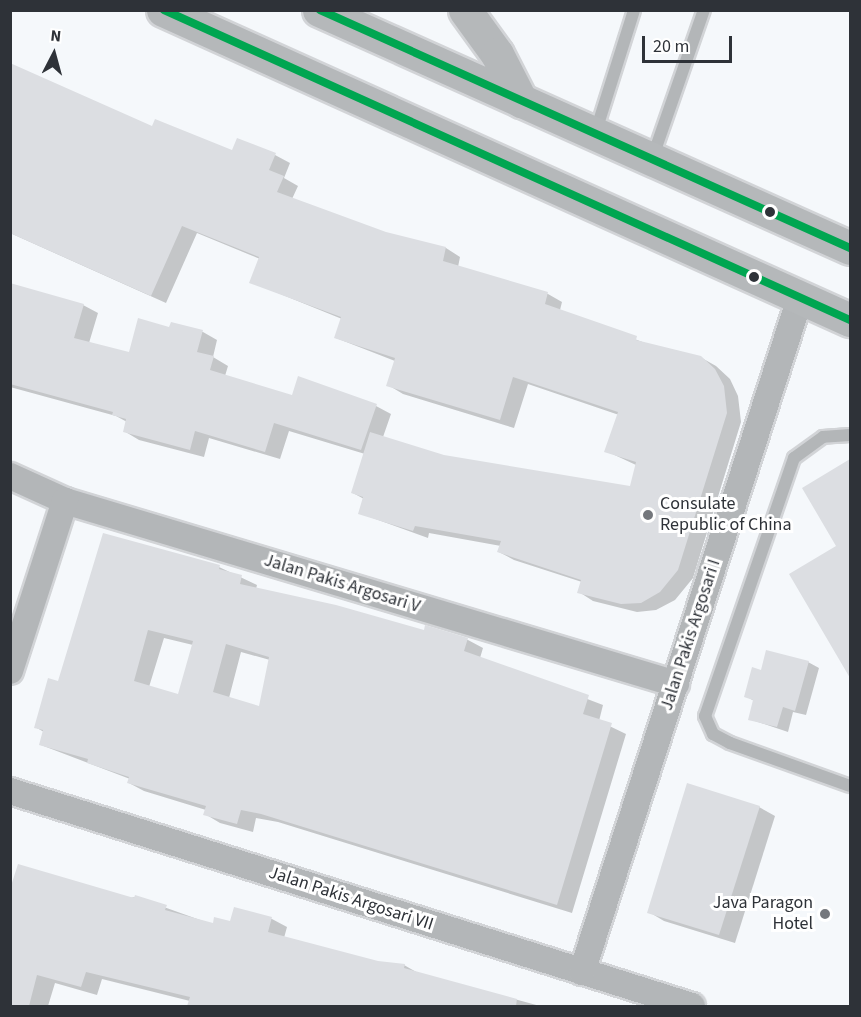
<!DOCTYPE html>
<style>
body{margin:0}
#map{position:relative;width:861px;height:1017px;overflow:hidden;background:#f5f8fb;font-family:"Source Sans 3",sans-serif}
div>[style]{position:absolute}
.shadow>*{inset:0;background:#0003}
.building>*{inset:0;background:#dcdee2}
.roads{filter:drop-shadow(2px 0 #d2d4d7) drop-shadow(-2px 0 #d2d4d7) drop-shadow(0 2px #d2d4d7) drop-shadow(0 -2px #d2d4d7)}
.lane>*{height:12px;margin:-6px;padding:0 6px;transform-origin:6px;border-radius:6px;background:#b3b6b8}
.street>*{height:26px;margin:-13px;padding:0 13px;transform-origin:13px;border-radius:13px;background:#b3b6b8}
.primary>*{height:33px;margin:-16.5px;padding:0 16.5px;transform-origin:16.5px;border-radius:16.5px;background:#b5b8ba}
.bus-1>*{height:8px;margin:-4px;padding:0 4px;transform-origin:4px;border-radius:4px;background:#00a651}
.dots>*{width:16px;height:16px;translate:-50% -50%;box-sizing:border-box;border:3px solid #fff;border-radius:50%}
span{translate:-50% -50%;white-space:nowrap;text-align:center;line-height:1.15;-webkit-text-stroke:6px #fff;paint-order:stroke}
.poi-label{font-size:18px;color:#2e3238}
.left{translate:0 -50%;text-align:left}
.right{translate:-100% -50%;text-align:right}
.street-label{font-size:18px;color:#2e3238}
.frame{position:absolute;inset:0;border:12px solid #2e3238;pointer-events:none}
.north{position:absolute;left:24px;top:24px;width:60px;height:60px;-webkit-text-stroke:4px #fff;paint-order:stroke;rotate:6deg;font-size:16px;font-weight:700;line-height:24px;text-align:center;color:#2e3238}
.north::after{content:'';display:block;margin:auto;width:21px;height:27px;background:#2e3238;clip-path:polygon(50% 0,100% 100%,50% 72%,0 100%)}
.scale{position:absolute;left:642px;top:36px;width:90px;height:27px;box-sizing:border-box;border:3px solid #2e3238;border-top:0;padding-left:8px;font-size:18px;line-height:21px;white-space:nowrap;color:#2e3238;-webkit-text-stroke:4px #fff;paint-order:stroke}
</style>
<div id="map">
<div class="shadow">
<div style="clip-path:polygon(10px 65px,153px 128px,232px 152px,238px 140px,275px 155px,290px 163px,284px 178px,298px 186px,292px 199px,385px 233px,446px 248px,460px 257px,458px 267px,548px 294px,562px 302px,560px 310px,650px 345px,700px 357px,716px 366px,730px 379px,738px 396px,741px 422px,693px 578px,675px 600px,656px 610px,637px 612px,593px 601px,579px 592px,582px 582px,514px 560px,499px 552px,501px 546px,429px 533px,428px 538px,359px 513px,364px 499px,353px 493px,365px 454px,289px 431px,280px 459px,209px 438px,204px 457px,139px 440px,124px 431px,127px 422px,116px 416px,10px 387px,10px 285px,83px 305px,98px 313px,89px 343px,130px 354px,170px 329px,172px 324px,203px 332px,217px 340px,213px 357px,228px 366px,225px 376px,293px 397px,299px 378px,376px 406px,391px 414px,383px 437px,444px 456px,631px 488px,636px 465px,606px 451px,619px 415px,528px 384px,514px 428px,403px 394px,388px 385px,395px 361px,336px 338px,342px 319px,251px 282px,260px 259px,197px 233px,166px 303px,10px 233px)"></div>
<div style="clip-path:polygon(848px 463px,850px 464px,850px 675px,791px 574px,838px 546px)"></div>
<div style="clip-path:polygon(evenodd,219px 567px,257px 585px,256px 589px,425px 632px,426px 627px,468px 640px,483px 648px,480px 658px,603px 705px,599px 721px,626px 734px,572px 913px,278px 822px,256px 818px,253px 832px,220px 823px,205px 814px,206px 810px,144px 791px,129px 783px,130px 779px,41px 745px,44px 732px,35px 727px,59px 683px,219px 567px,164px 638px,193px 645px,179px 695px,149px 687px,164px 638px,219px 567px,241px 652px,270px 660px,260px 707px,229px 698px,241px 652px)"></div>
<div style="clip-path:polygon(808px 662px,819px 668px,806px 715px,793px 712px,788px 732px,749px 719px,754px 701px,746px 696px,762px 671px)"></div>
<div style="clip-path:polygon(759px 807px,775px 816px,735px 943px,664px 921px,649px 912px)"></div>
<div style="clip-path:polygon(136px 897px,214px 925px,231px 923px,235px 908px,272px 919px,287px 927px,284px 938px,378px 963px,404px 965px,418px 973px,540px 1006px,196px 1006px,190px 1001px,102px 979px,97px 995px,55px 983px,48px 1006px,10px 1006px,10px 916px)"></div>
</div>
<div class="building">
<div style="clip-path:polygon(10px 63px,152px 126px,155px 119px,232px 150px,237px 138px,276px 153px,269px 170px,284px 176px,277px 192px,386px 232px,446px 247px,443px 261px,548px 292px,545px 304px,637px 336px,636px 340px,701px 356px,715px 369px,724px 386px,727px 413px,678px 570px,660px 592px,641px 603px,621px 604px,577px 593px,581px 580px,497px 552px,501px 541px,415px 526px,413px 531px,358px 514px,363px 497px,351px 493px,370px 432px,444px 455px,630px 486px,636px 462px,604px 452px,618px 412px,513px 377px,500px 420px,386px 386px,395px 358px,334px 338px,341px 317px,249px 283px,259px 257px,182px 226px,151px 296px,10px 233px)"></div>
<div style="clip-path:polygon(10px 283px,84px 304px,74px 338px,129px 352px,138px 318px,169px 327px,171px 322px,203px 330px,197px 352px,214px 356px,210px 370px,292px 395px,298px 376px,377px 404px,361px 450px,274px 423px,265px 452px,195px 431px,190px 450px,123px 432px,126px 419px,112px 415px,113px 412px,10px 384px)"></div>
<div style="clip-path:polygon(850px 459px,850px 678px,789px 574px,836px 546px,802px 488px)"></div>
<div style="clip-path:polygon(evenodd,103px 533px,220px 565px,219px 569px,242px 575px,240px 584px,336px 605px,424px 630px,425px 625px,468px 638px,464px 651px,589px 695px,583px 714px,612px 723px,557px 905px,261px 814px,241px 810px,237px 824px,203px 815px,206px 806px,127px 783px,129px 777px,87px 763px,88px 759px,39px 745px,43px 730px,34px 728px,48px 678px,58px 681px,103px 533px,148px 630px,193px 641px,178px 694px,134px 681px,148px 630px,103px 533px,226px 644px,269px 657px,259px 706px,213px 692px,226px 644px)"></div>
<div style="clip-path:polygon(766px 650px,809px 661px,795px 711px,783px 707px,777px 727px,748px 720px,753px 700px,744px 697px,752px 667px,761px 670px)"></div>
<div style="clip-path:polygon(687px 783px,760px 806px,719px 935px,647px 913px)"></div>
<div style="clip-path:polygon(18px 864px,134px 898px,135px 895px,167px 905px,165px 910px,213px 923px,214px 917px,230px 921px,234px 907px,272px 917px,268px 932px,378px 961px,405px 964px,404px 968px,517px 999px,516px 1006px,187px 1006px,190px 997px,86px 972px,81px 987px,37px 975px,29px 1006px,10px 1006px,10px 889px)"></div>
</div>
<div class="roads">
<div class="lane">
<div style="left:595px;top:134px;width:130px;rotate:-72.5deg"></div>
<div style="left:652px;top:159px;width:158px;rotate:-70.8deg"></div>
<div style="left:850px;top:435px;width:27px;rotate:176deg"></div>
<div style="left:823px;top:437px;width:36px;rotate:144deg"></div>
<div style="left:794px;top:458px;width:273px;rotate:109deg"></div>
<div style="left:705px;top:716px;width:20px;rotate:66deg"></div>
<div style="left:713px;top:734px;width:19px;rotate:28deg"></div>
<div style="left:730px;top:743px;width:127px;rotate:19.7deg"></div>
</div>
<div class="street">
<div style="left:10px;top:476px;width:60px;rotate:24.4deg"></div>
<div style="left:65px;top:501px;width:638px;rotate:16.67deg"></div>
<div style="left:10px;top:671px;width:179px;rotate:-72.1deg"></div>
<div style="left:10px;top:791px;width:715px;rotate:17.5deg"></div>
<div style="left:582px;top:972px;width:708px;rotate:-72.08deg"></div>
</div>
<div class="primary">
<div style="left:163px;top:10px;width:754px;rotate:24.29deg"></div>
<div style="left:319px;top:10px;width:582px;rotate:24.14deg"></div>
<div style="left:465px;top:10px;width:54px;rotate:54deg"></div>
<div style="left:497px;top:54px;width:53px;rotate:62.9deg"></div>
</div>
</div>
<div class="bus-1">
<div style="left:164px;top:10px;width:753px;rotate:24.32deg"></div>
<div style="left:320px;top:10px;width:581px;rotate:24.18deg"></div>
</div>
<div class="dots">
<div style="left:770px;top:212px;background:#2e3238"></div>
<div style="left:754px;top:277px;background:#2e3238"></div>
<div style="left:648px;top:515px;background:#74777c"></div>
<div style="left:825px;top:914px;background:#74777c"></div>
</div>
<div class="poi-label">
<span class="left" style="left:660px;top:515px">Consulate<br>Republic of China</span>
<span class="right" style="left:813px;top:914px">Java Paragon<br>Hotel</span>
</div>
<div class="street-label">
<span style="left:342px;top:584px;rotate:17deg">Jalan Pakis Argosari V</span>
<span style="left:691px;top:635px;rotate:-72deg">Jalan Pakis Argosari I</span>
<span style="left:351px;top:899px;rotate:18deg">Jalan Pakis Argosari VII</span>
</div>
<div class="frame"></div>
<div class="north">N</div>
<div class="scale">20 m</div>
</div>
